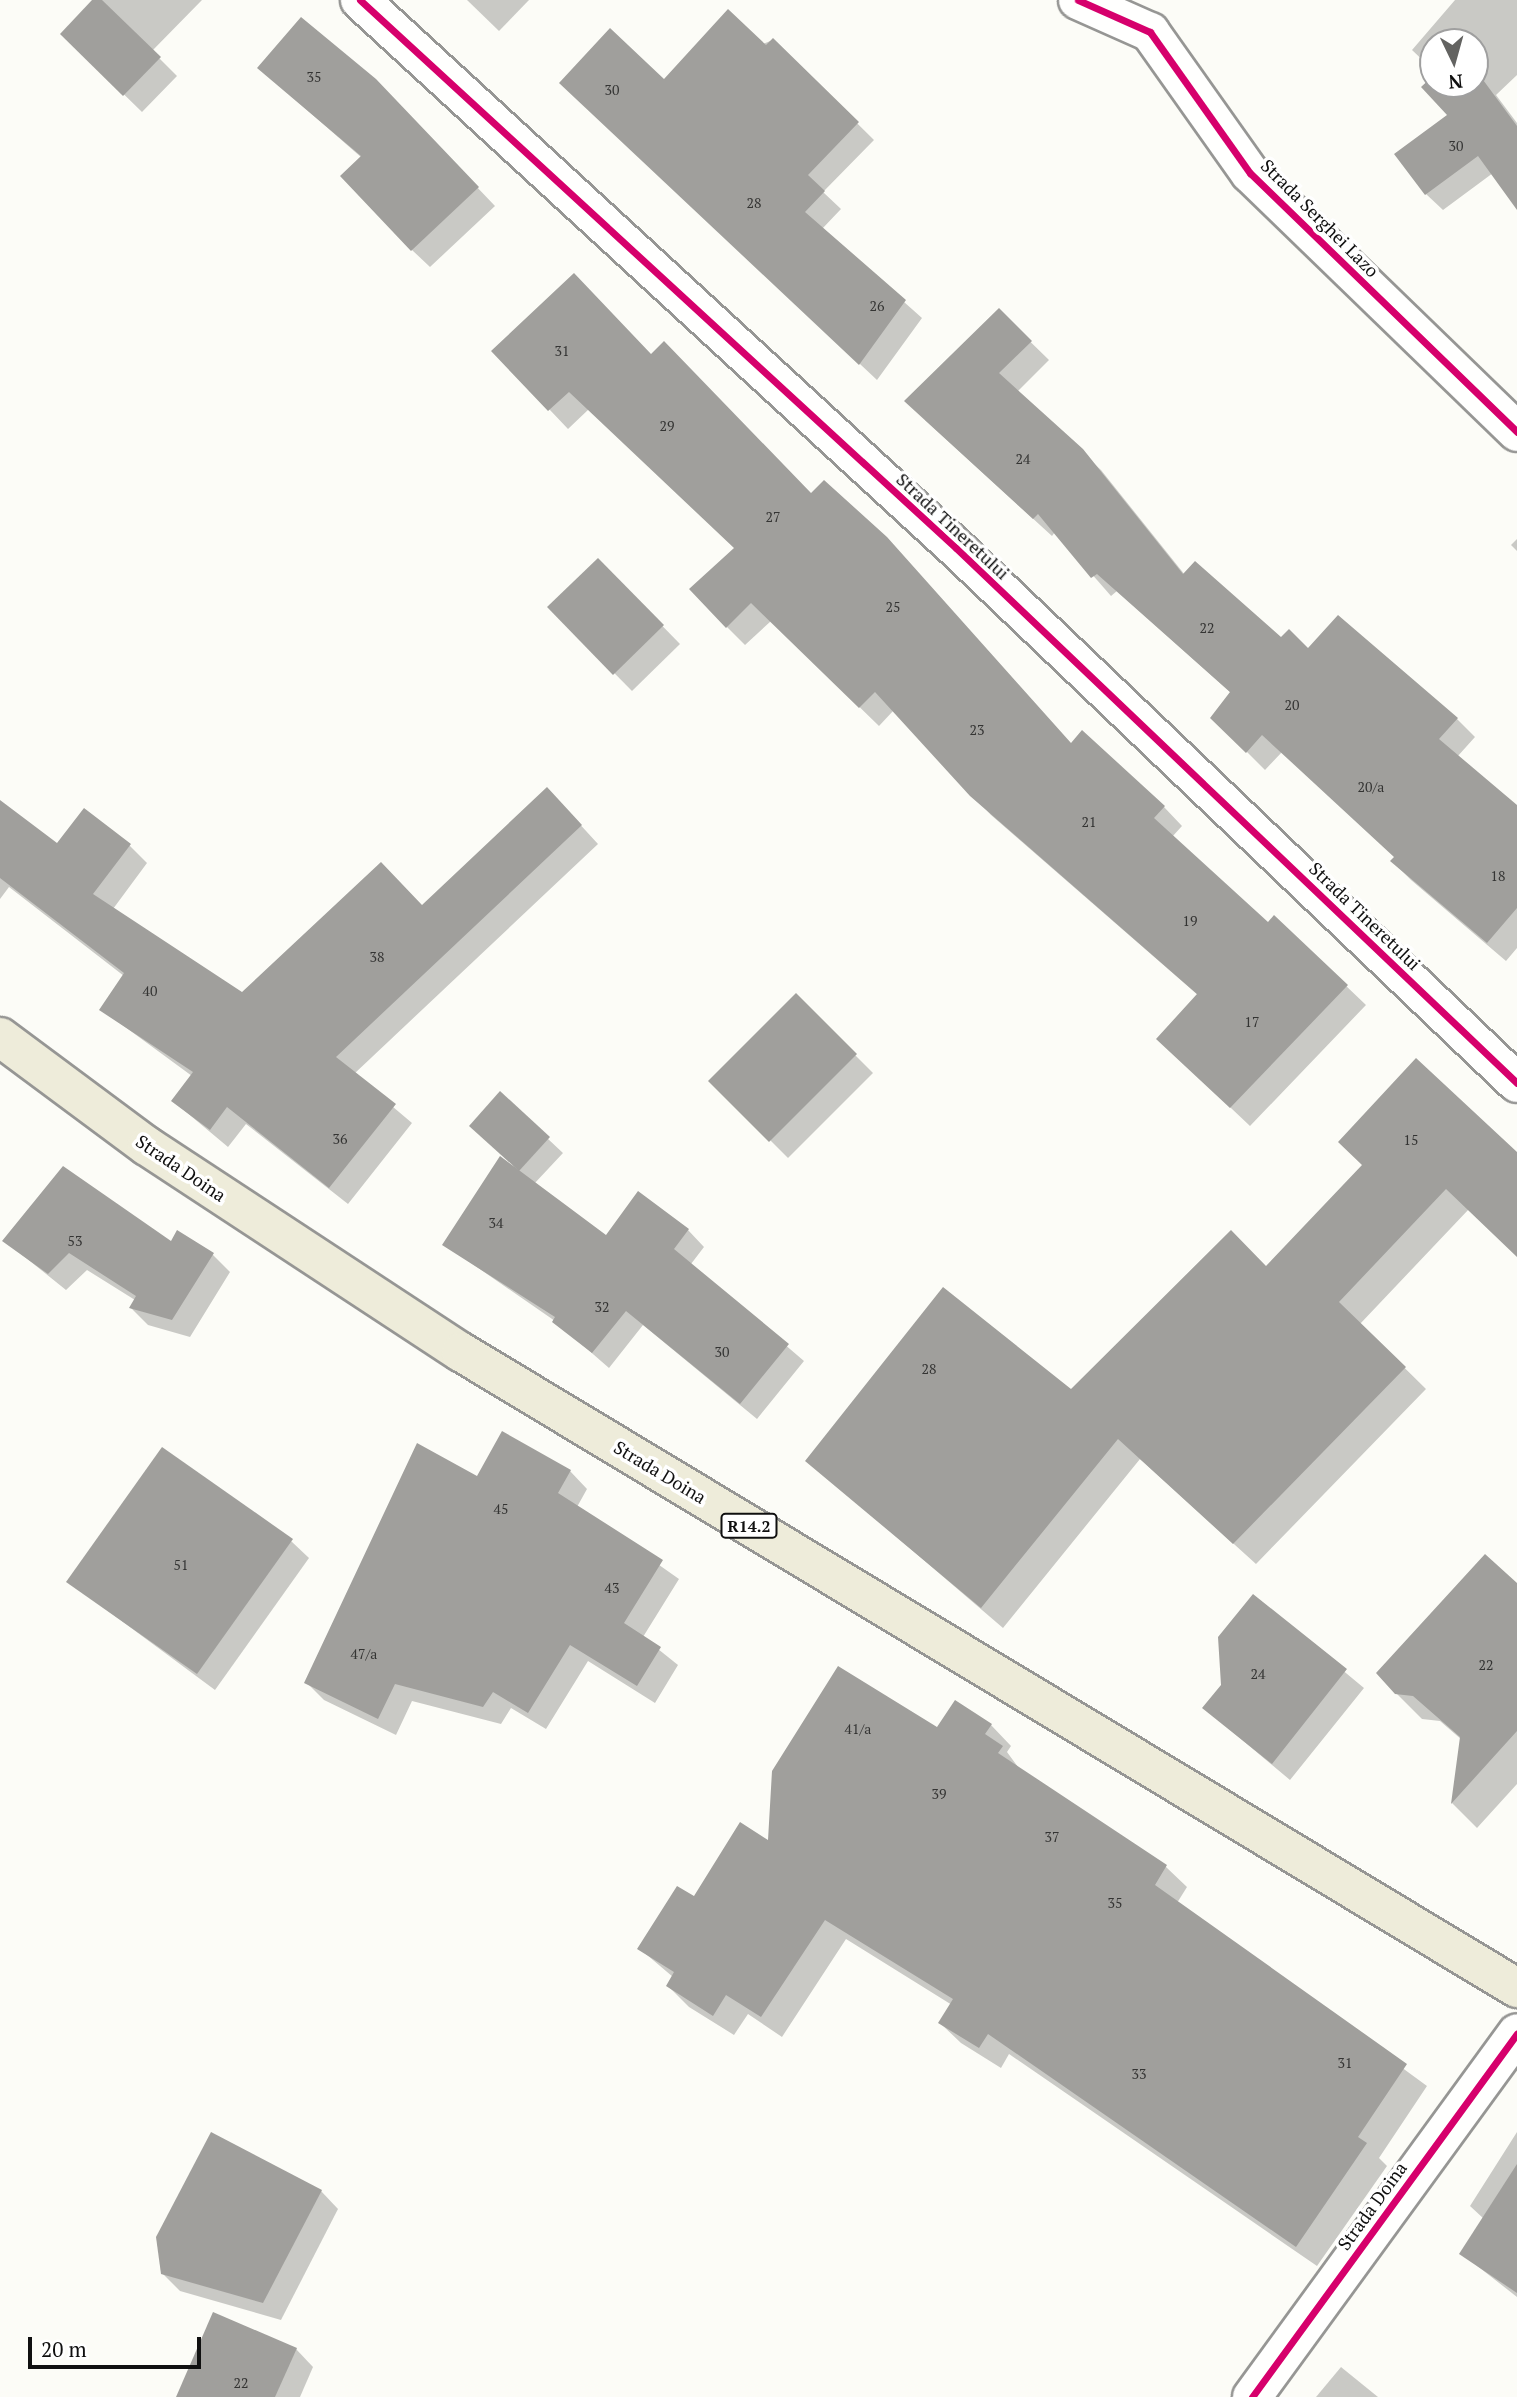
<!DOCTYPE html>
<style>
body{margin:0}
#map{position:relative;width:1517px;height:2397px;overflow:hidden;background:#fcfcf7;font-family:"PT Serif",serif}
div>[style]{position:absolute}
.shadow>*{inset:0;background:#0003}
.building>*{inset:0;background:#a09f9c}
.roads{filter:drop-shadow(2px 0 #969694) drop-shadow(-2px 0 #969694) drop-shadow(0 2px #969694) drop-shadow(0 -2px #969694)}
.minor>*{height:38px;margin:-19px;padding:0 19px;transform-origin:19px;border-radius:19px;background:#fffffe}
.major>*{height:38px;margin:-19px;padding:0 19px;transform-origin:19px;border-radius:19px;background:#eeecda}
.cycleway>*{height:7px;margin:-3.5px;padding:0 3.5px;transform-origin:3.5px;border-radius:3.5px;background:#d6006c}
span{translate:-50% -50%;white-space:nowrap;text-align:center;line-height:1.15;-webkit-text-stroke:7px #fff;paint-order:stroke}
.number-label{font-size:14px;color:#343433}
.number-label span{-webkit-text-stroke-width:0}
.shield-label span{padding:2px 5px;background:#fff;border:2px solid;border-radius:5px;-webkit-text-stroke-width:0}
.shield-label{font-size:16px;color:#101010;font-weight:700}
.street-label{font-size:18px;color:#101010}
.north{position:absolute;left:1419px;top:28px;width:70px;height:70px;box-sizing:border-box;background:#fff;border:2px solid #9f9f9f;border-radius:50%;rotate:175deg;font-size:19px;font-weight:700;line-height:28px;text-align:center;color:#101010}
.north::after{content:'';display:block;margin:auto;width:24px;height:32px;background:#636361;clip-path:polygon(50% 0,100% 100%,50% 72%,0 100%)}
.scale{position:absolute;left:28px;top:2337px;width:173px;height:32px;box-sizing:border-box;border:4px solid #101010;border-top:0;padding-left:9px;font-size:21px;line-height:24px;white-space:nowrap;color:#101010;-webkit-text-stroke:5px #fff;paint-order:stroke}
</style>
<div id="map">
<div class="shadow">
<div style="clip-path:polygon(95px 0,202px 0,152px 51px,177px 76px,142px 112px,62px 34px)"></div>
<div style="clip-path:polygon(467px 0,529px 0,499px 31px)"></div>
<div style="clip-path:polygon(1517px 0,1517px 75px,1496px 95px,1517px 123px,1517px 184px,1493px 173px,1443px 210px,1426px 194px,1450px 115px,1423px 87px,1433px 78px,1433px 84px,1475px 84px,1475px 42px,1433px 42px,1433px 70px,1412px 50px,1455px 0)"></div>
<div style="clip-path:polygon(773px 40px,874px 140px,823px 192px,841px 209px,822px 229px,922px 318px,877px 380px,578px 99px,664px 81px)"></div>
<div style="clip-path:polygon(259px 68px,393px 99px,495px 206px,430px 267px,412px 250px,362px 158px)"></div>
<div style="clip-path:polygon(999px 311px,1049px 360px,1017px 392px,1101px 470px,1185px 575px,1282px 640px,1457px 719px,1475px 737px,1457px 757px,1517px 807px,1517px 948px,1506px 961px,1411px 880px,1392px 861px,1396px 857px,1282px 752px,1265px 770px,1213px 718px,1231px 693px,1117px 591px,1111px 596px,1055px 532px,1052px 536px,925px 420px)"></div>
<div style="clip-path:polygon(494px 351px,651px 356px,812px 495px,1072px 745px,1164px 807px,1182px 826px,1172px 837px,1268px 924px,1274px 917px,1366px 1005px,1250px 1126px,1177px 1057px,1199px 996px,991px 815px,894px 710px,879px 726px,771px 621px,745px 645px,727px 627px,736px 549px,589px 409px,568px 429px)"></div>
<div style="clip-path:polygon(1517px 539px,1517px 551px,1511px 545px)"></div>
<div style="clip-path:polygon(598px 560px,680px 644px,632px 691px,549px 607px)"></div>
<div style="clip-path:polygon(0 802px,57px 846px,84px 811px,130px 846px,147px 863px,113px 909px,243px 994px,422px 907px,564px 807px,598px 844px,354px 1074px,412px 1123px,348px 1204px,246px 1124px,228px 1147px,173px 1101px,192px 1076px,102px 1010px,124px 976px,9px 887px,0 899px)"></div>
<div style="clip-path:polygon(796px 996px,873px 1073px,788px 1158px,711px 1081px)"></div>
<div style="clip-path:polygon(500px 1094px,563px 1153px,534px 1184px,607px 1238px,688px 1230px,704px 1247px,691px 1264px,804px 1361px,757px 1419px,643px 1325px,609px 1368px,555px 1321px,445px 1245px,514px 1169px)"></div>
<div style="clip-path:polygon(1517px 1156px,1517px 1255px,1469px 1209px,1360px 1324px,1426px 1389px,1256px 1564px,1140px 1459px,1003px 1628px,807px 1460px,1072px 1392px,1266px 1268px)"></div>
<div style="clip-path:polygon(5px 1241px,171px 1243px,213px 1255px,230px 1272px,190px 1337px,148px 1325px,131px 1308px,135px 1300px,87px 1270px,66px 1290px)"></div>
<div style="clip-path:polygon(570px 1471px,587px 1489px,577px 1507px,679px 1579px,643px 1637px,678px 1665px,655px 1703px,588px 1661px,546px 1729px,511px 1708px,501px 1724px,412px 1701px,396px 1735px,324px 1700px,306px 1682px,478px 1479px)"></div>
<div style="clip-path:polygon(291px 1541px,309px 1558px,215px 1690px,69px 1582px)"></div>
<div style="clip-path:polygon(1517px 1585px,1517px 1784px,1477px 1828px,1452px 1803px,1462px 1740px,1440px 1721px,1422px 1719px,1396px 1693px)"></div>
<div style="clip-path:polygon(1253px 1596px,1364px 1688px,1290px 1780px,1204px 1708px,1223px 1686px)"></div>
<div style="clip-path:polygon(991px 1725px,1011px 1746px,1007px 1752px,1021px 1771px,1166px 1867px,1187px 1887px,1177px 1903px,1427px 2086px,1379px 2158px,1387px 2166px,1317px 2266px,1009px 2054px,1001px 2068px,961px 2043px,940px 2023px,952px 2005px,846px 1939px,782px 2037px,748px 2014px,734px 2035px,689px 2007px,668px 1986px,673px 1977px,640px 1949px,694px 1899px,937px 1730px)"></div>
<div style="clip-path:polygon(1517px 2132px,1517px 2297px,1462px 2254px,1484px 2219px,1470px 2206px)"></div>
<div style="clip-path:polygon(321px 2191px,338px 2209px,281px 2320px,180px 2291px,162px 2273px)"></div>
<div style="clip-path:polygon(296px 2349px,313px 2367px,300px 2397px,178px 2397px)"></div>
<div style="clip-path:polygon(1341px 2367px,1378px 2397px,1316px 2397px)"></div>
</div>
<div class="building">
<div style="clip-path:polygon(92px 0,102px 0,161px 57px,123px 96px,60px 34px)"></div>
<div style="clip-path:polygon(728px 9px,766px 45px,773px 38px,859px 122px,808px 175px,825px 191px,805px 212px,906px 300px,859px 365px,559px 83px,610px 28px,664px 79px)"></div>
<div style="clip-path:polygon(301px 17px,376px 79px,479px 187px,411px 251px,340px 176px,361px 156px,257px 68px)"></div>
<div style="clip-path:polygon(1475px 69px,1517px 126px,1517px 210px,1478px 156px,1425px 195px,1394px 154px,1447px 115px,1421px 87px,1433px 76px,1433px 84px,1475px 84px)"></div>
<div style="clip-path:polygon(574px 273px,651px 354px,664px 341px,811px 493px,824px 480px,887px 537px,1071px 743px,1082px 730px,1165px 806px,1154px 818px,1268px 922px,1274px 915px,1348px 985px,1230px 1108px,1156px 1039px,1197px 994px,970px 796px,875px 692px,859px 708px,751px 603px,726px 628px,689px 589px,734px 548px,569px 392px,548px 411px,491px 351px)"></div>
<div style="clip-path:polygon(999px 308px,1032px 341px,999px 373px,1083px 449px,1183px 574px,1195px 561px,1281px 637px,1289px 629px,1308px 648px,1338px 615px,1458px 718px,1439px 739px,1517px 805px,1517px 908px,1487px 943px,1390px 861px,1394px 857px,1262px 735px,1246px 753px,1210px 718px,1230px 692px,1097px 574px,1091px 578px,1038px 514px,1033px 519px,904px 401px)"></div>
<div style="clip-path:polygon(598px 558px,664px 625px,613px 675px,547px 607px)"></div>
<div style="clip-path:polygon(547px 787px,582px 825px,336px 1057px,396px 1104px,329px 1188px,227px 1107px,210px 1130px,171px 1101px,193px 1072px,99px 1010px,124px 973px,0 878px,0 800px,57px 843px,84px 808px,131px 844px,93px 894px,242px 992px,381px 862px,422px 905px)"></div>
<div style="clip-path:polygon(796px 993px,857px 1054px,769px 1142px,708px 1081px)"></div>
<div style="clip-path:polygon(1416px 1058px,1517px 1152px,1517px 1257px,1446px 1189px,1339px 1302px,1406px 1367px,1233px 1544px,1118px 1439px,981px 1608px,805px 1461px,943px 1287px,1071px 1389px,1231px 1230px,1266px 1266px,1362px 1165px,1338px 1142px)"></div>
<div style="clip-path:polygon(500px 1091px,550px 1137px,519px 1171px,469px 1126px)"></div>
<div style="clip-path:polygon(500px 1156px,606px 1235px,638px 1191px,689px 1229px,674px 1249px,789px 1344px,740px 1404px,626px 1311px,592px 1353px,552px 1322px,555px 1317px,442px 1245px)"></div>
<div style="clip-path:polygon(63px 1166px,171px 1241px,177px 1230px,214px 1253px,172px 1320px,129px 1308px,136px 1296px,69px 1253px,48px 1274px,2px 1241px)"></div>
<div style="clip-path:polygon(502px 1431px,571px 1470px,558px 1493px,663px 1560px,624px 1623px,661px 1647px,637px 1686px,570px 1645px,528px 1713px,493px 1692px,483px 1707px,395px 1684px,378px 1719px,304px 1683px,417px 1443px,477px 1476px)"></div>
<div style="clip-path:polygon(162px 1447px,293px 1539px,197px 1674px,66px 1582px)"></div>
<div style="clip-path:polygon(1485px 1554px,1517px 1583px,1517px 1731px,1451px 1804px,1460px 1737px,1413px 1696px,1395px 1694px,1376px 1673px)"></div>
<div style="clip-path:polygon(1253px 1594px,1347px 1669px,1272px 1764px,1202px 1708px,1221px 1685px,1218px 1637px)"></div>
<div style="clip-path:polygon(838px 1666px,937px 1727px,955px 1700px,992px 1724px,985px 1734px,1003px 1746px,998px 1753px,1167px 1865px,1155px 1885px,1407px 2064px,1358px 2137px,1367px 2143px,1296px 2247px,988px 2034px,979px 2048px,938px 2023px,953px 1999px,825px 1920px,761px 2017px,726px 1995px,713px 2016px,666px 1986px,674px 1972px,637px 1949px,677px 1886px,694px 1896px,740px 1822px,768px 1840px,772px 1771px)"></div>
<div style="clip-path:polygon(211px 2132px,322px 2190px,263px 2303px,161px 2274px,156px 2237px)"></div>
<div style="clip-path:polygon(1517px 2164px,1517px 2293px,1459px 2254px)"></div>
<div style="clip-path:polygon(213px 2312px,297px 2348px,275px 2397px,176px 2397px)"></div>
</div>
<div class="roads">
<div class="minor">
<div style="left:360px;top:0;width:810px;rotate:42.6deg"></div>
<div style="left:956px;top:548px;width:775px;rotate:43.64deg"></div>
<div style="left:1078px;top:0;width:79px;rotate:24deg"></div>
<div style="left:1150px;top:32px;width:173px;rotate:54.7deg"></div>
<div style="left:1250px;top:173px;width:372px;rotate:44.1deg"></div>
<div style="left:1252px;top:2397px;width:450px;rotate:-53.9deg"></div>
</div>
<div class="major">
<div style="left:0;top:1037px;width:183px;rotate:36.6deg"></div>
<div style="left:147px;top:1146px;width:376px;rotate:33.3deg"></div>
<div style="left:461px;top:1352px;width:1233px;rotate:31.06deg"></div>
</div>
</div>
<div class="cycleway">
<div style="left:360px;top:0;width:810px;rotate:42.6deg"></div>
<div style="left:956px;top:548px;width:775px;rotate:43.64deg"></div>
<div style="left:1078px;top:0;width:79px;rotate:24deg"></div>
<div style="left:1150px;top:32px;width:173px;rotate:54.7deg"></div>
<div style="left:1250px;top:173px;width:372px;rotate:44.1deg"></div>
<div style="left:1252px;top:2397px;width:450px;rotate:-53.9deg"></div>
</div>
<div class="number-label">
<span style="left:314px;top:77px">35</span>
<span style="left:612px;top:90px">30</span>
<span style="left:1456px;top:146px">30</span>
<span style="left:754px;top:203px">28</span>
<span style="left:877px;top:306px">26</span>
<span style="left:562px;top:351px">31</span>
<span style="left:667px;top:426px">29</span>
<span style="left:1023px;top:459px">24</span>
<span style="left:773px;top:517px">27</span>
<span style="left:893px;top:607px">25</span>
<span style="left:1207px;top:628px">22</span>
<span style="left:1292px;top:705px">20</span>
<span style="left:977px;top:730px">23</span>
<span style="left:1371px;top:787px">20/a</span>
<span style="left:1089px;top:822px">21</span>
<span style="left:1498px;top:876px">18</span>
<span style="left:1190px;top:921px">19</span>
<span style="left:377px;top:957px">38</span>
<span style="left:150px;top:991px">40</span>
<span style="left:1252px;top:1022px">17</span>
<span style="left:340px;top:1139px">36</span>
<span style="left:1411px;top:1140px">15</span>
<span style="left:496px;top:1223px">34</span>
<span style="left:75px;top:1241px">53</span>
<span style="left:602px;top:1307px">32</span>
<span style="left:722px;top:1352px">30</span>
<span style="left:929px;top:1369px">28</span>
<span style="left:501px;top:1509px">45</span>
<span style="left:181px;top:1565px">51</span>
<span style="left:612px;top:1588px">43</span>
<span style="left:364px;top:1654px">47/a</span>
<span style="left:1486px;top:1665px">22</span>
<span style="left:1258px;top:1674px">24</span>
<span style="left:858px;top:1729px">41/a</span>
<span style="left:939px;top:1794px">39</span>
<span style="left:1052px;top:1837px">37</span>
<span style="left:1115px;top:1903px">35</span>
<span style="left:1345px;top:2063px">31</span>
<span style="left:1139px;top:2074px">33</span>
<span style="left:241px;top:2383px">22</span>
</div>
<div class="shield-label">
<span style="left:749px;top:1526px">R14.2</span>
</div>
<div class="street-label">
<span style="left:1320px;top:218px;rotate:45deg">Strada Serghei Lazo</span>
<span style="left:953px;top:526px;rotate:43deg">Strada Tineretului</span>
<span style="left:1365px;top:916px;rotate:44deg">Strada Tineretului</span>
<span style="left:181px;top:1168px;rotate:34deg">Strada Doina</span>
<span style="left:660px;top:1472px;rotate:31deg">Strada Doina</span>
<span style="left:1372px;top:2206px;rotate:-54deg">Strada Doina</span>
</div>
<div class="north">N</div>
<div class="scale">20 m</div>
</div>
